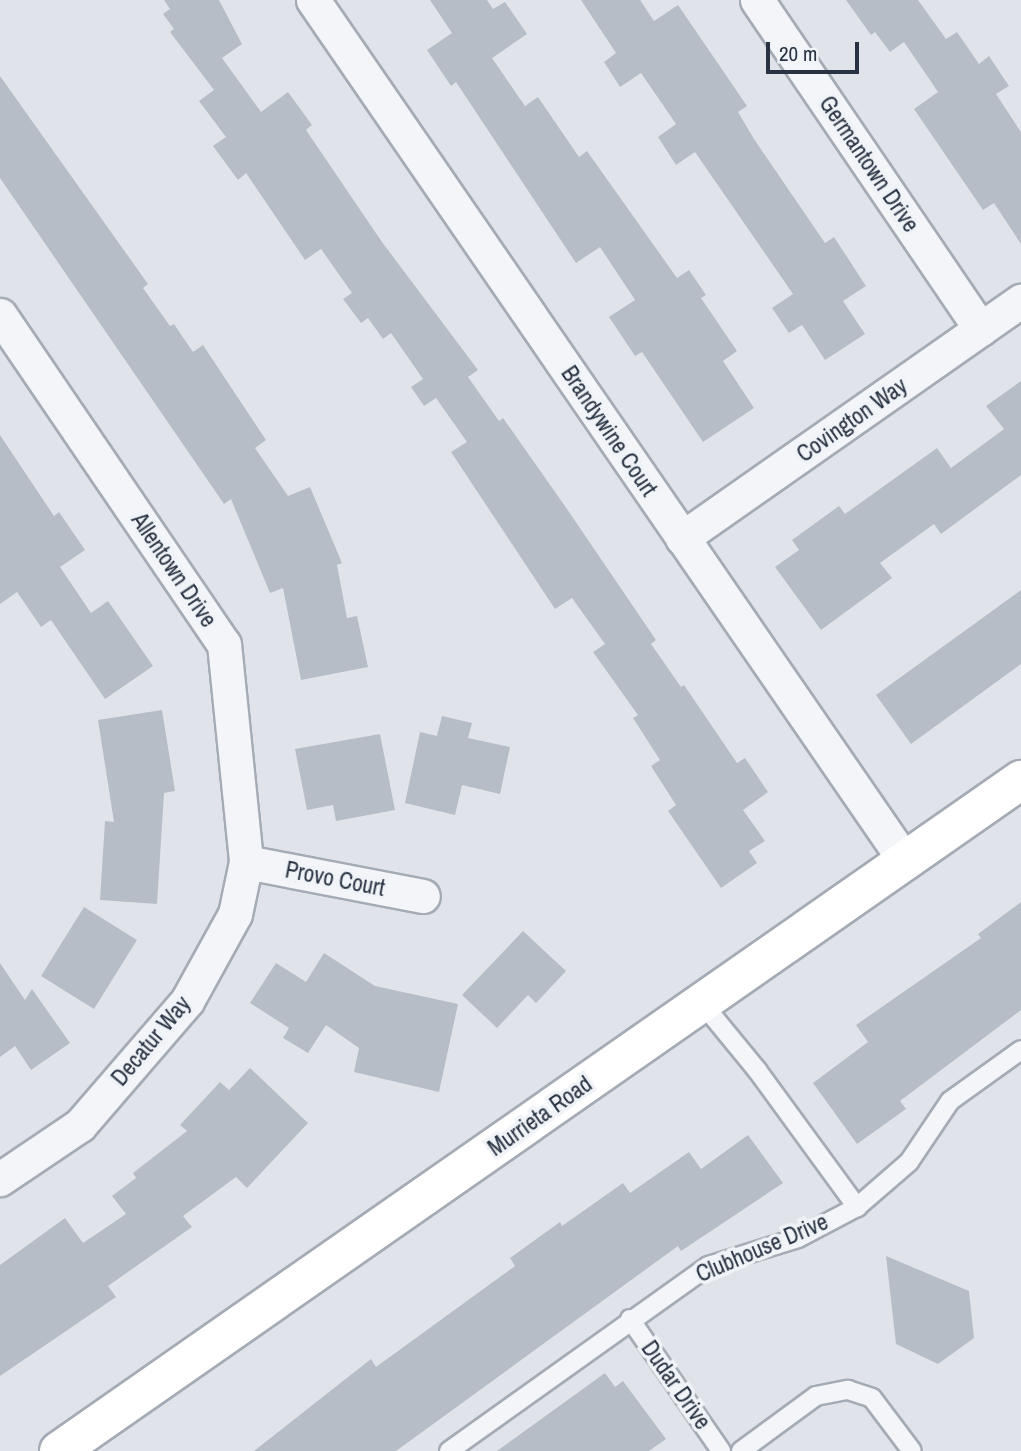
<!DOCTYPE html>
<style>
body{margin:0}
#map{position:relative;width:1021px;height:1451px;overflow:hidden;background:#e0e4ea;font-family:"Archivo Narrow",sans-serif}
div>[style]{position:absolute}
.building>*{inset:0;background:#b7bdc7}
.roads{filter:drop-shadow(2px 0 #a5abb4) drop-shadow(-2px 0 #a5abb4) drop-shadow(0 2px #a5abb4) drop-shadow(0 -2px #a5abb4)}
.service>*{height:18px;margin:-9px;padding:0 9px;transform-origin:9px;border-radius:9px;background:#f3f5f8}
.minor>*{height:33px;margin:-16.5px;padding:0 16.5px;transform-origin:16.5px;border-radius:16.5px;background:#f3f5f8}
.secondary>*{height:38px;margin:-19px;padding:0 19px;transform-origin:19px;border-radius:19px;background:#fff}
span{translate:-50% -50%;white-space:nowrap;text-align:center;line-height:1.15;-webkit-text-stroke:7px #f0f3f7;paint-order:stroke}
.street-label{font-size:23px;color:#283242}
.scale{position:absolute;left:766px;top:42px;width:93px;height:32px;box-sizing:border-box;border:4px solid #283242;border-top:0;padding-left:9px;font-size:21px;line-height:24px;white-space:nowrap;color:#283242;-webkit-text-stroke:5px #f0f3f7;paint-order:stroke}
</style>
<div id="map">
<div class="building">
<div style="clip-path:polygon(164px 0,219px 0,242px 44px,222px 58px,261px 112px,288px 92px,312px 125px,306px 130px,382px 242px,478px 370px,468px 377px,499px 421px,503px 418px,567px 509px,656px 640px,651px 644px,681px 687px,684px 685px,737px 763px,745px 758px,768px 792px,743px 810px,765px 841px,749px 851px,757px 863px,721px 888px,668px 811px,676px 805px,651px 766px,660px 760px,633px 718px,638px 715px,593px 652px,605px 644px,572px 598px,555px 609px,451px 452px,467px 442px,436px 398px,424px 406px,411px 387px,423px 379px,391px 333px,383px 339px,368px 318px,361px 323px,343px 299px,352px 293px,321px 249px,305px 260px,246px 173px,238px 180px,213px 146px,226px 137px,199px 101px,214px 90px,170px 32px,174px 29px,163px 14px,170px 9px)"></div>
<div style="clip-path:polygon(430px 0,487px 0,493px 9px,505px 2px,527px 34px,492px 58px,525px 106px,538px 97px,579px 157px,587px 151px,677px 278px,689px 270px,706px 295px,701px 298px,737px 351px,723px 361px,754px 408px,703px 442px,642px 352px,635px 356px,609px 317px,635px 300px,600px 247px,576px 263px,456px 82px,451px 86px,427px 50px,452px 33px)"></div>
<div style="clip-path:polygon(581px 0,640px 0,654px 21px,678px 5px,747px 106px,738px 112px,754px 139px,825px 243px,834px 237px,866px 286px,843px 301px,865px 334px,825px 360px,802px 325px,789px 333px,772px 308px,793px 294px,695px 152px,676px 165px,658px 137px,676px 124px,641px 73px,620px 87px,604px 62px,616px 53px)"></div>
<div style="clip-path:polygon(846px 0,918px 0,946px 39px,957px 32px,979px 64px,989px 56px,1009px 86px,996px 94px,1021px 132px,1021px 244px,994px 203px,983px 210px,914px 109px,938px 92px,904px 42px,890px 52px,875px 32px,871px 35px)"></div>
<div style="clip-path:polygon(0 76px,148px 284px,143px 288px,170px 326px,174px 324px,193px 352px,203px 345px,266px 440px,255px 448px,288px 496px,310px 487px,342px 563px,337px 565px,347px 618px,357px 616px,368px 667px,301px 680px,283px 588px,270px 593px,231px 499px,224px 504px,0 178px)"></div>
<div style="clip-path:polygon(1021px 381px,1021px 475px,941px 534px,934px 524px,880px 563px,892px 578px,821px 630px,775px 567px,799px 550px,792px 540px,839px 506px,845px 514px,937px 448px,951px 468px,1004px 429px,986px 406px)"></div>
<div style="clip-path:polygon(0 435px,54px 516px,59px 512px,85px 550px,60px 567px,91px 613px,108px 601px,153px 666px,105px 699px,51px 620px,41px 627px,17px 592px,0 604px)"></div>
<div style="clip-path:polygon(1021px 590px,1021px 664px,911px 744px,876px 695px)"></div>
<div style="clip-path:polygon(162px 710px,175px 791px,164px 793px,157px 904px,100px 900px,105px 821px,114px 822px,98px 720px)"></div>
<div style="clip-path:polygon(442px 716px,472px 723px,468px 738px,510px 747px,500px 794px,462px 785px,455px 815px,405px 803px,420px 732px,437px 736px)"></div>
<div style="clip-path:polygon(380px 734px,395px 810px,336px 821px,333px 805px,307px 810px,295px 749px)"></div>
<div style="clip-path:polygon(1021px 902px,1021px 1010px,900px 1101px,906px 1109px,857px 1144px,813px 1083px,868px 1042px,856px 1025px,981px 938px,978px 934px)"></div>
<div style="clip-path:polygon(84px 907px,137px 940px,94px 1009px,41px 976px)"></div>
<div style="clip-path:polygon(523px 931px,566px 971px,536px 1003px,528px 995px,497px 1028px,462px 995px)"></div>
<div style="clip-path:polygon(324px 953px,375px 986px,458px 1004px,439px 1092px,354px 1072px,359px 1048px,326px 1025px,308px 1053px,283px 1038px,289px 1028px,250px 1003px,276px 963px,306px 982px)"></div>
<div style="clip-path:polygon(0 963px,25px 1000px,32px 989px,70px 1043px,31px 1070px,15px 1046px,0 1057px)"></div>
<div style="clip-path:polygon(250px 1068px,308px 1123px,247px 1188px,236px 1177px,183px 1216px,192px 1227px,108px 1286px,116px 1297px,0 1376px,0 1265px,65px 1218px,83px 1243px,126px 1214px,112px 1196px,136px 1178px,133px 1173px,187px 1131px,180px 1125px,220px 1082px,229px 1090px)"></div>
<div style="clip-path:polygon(748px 1135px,783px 1183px,681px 1251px,678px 1246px,396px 1451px,254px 1451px,371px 1359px,376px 1367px,515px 1266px,510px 1258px,560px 1222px,562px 1226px,623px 1183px,630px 1193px,689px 1152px,701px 1169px)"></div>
<div style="clip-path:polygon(886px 1256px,969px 1291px,974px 1338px,938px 1364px,896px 1344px)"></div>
<div style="clip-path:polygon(605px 1373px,615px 1387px,623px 1381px,666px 1439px,649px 1451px,497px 1451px)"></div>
</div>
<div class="roads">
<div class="service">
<div style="left:702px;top:1003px;width:87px;rotate:50.6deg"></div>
<div style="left:757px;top:1070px;width:170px;rotate:53.9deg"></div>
<div style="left:630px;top:1319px;width:160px;rotate:55.4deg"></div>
<div style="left:449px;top:1451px;width:318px;rotate:-35.5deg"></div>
<div style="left:708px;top:1266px;width:94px;rotate:-17.3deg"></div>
<div style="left:798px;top:1238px;width:67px;rotate:-27.7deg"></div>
<div style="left:857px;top:1207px;width:69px;rotate:-40.9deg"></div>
<div style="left:909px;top:1162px;width:73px;rotate:-56.1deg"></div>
<div style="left:950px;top:1101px;width:87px;rotate:-35.7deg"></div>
<div style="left:741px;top:1451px;width:93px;rotate:-36.3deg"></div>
<div style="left:816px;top:1396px;width:33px;rotate:-11deg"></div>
<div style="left:848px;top:1390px;width:25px;rotate:18deg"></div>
<div style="left:872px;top:1398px;width:66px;rotate:53deg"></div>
</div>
<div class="minor">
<div style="left:313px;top:0;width:1045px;rotate:55.49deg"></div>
<div style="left:757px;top:0;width:398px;rotate:55.8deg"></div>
<div style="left:0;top:315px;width:398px;rotate:55.8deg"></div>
<div style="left:224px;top:644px;width:219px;rotate:84.2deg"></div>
<div style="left:246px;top:862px;width:53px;rotate:101.9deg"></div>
<div style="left:235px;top:914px;width:99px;rotate:118.9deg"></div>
<div style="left:187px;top:1001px;width:164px;rotate:130.8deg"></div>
<div style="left:80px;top:1125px;width:97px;rotate:146deg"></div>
<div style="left:682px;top:538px;width:414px;rotate:-35deg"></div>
<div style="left:246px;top:862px;width:180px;rotate:10.9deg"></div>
</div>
<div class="secondary">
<div style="left:59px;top:1451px;width:1173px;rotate:-34.9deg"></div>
</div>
</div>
<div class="street-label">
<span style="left:869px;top:164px;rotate:56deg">Germantown Drive</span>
<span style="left:852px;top:420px;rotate:-35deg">Covington Way</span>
<span style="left:609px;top:431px;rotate:56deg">Brandywine Court</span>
<span style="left:174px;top:570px;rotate:56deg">Allentown Drive</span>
<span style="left:335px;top:879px;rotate:11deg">Provo Court</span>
<span style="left:151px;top:1041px;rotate:-50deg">Decatur Way</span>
<span style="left:540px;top:1116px;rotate:-35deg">Murrieta Road</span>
<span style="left:762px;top:1248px;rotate:-23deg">Clubhouse Drive</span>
<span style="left:676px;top:1385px;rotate:55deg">Dudar Drive</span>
</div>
<div class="scale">20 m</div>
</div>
